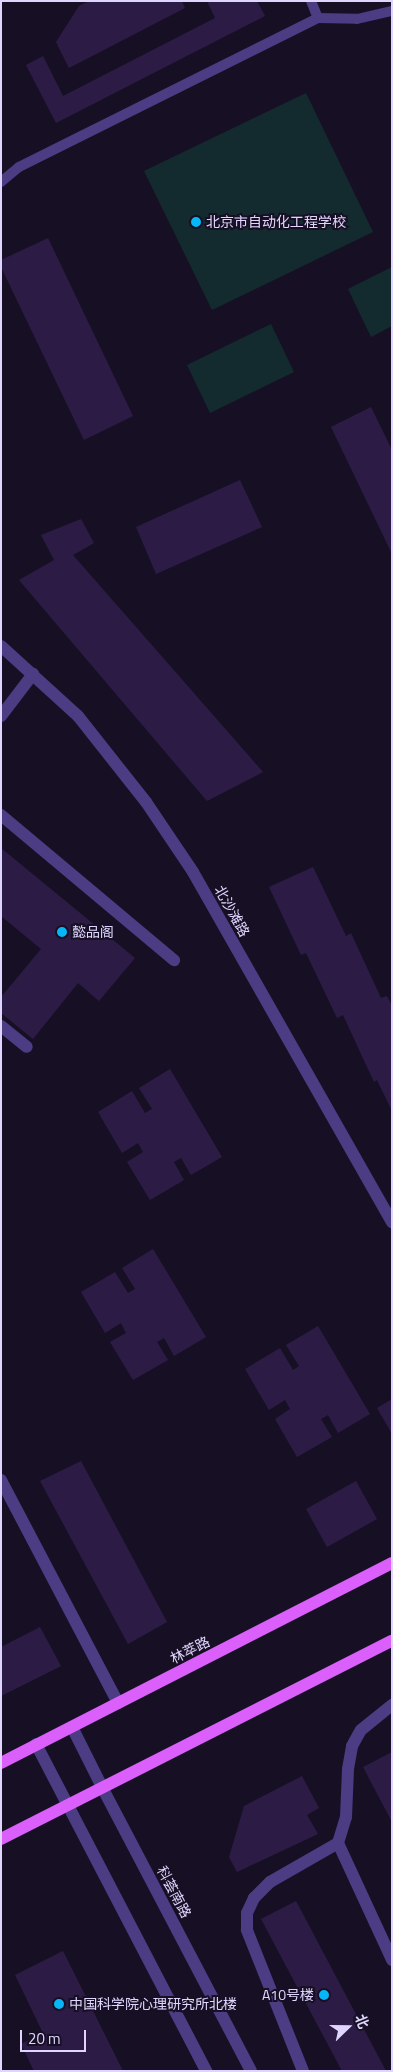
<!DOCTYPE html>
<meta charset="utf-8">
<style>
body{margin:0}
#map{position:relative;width:393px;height:2072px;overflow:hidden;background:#171025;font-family:"Titillium Web","Noto Sans SC",sans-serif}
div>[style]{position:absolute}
.green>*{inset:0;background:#132b2f}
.building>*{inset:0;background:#2c1c45}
.service>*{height:10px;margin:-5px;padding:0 5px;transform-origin:5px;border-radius:5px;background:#4b3c83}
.pedestrian>*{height:12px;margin:-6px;padding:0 6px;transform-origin:6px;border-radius:6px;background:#4b3c83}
.minor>*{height:12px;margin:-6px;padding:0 6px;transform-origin:6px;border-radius:6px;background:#4b3c83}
.tertiary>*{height:12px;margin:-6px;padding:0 6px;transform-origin:6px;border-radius:6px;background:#4b3c83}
.primary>*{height:12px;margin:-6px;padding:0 6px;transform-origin:6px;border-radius:6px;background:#db5ffa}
.dots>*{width:14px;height:14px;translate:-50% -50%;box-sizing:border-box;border:2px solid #171025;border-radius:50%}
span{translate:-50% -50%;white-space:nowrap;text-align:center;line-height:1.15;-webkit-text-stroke:4px #171025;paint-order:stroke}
.poi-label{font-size:14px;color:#e0d5fe}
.left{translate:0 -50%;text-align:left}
.right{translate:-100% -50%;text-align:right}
.street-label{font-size:14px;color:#e0d5fe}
.frame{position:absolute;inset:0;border:2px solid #e0d5fe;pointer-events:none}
.north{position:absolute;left:323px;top:2002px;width:50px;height:50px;-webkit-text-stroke:4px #171025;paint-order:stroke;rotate:68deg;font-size:14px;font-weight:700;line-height:20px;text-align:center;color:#e0d5fe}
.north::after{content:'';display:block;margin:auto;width:18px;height:22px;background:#e0d5fe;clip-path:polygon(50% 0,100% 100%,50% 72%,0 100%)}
.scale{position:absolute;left:20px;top:2030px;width:66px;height:22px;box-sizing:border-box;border:2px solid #e0d5fe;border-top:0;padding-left:6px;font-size:15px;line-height:18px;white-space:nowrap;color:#e0d5fe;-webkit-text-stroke:4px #171025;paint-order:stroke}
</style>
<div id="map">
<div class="green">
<div style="clip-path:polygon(306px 93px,373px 232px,212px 310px,144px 171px)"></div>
<div style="clip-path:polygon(392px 267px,392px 326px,371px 337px,348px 289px)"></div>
<div style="clip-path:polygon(271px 324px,294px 372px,210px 413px,187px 365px)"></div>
</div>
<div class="building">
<div style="clip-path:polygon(89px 1px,182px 1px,185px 8px,69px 68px,56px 42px,79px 6px)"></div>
<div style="clip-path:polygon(207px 1px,257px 1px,265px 16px,56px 123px,26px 65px,43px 56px,63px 96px,215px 18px)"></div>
<div style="clip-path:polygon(48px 238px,133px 416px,84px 440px,1px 267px,1px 260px)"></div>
<div style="clip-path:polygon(371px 407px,392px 450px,392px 554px,331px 427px)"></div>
<div style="clip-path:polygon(240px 480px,262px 527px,156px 574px,136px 527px)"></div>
<div style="clip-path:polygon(81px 519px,94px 543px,73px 555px,263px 772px,207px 801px,19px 580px,54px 560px,41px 535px)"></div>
<div style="clip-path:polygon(1px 848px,135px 958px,99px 1001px,78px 983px,33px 1039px,1px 1013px,1px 997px,41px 949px,1px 916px)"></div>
<div style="clip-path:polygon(313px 867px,346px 936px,351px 933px,381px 998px,387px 996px,392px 1006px,392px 1111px,377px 1080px,374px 1082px,343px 1015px,337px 1018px,306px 953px,301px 955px,269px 887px)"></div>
<div style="clip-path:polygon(170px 1069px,222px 1157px,191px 1175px,181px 1158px,174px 1162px,184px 1180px,150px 1200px,127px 1162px,143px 1152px,138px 1143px,122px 1153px,98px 1112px,132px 1091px,145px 1113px,152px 1109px,139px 1088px)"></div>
<div style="clip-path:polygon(153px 1249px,206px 1337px,174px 1356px,164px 1338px,157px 1342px,168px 1360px,133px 1380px,110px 1342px,126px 1333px,121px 1323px,105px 1333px,81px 1292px,115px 1272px,128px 1293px,135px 1289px,122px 1268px)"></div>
<div style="clip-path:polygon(318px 1326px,370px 1414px,338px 1433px,328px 1415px,321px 1419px,332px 1437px,297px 1457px,275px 1419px,290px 1409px,285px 1400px,269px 1410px,245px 1369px,280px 1348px,293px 1370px,299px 1366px,286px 1345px)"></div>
<div style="clip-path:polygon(392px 1399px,392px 1434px,377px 1408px)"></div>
<div style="clip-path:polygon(81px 1461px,167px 1622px,128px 1644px,40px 1481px)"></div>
<div style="clip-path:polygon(356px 1481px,377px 1519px,327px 1547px,306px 1509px)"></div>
<div style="clip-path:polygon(40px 1627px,61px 1666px,1px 1696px,1px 1647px)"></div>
<div style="clip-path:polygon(392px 1752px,392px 1822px,363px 1767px)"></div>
<div style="clip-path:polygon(302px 1776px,319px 1808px,307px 1815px,318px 1834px,237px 1872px,229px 1857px,244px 1806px)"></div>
<div style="clip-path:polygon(296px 1901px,386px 2071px,342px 2071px,261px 1919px)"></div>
<div style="clip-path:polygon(63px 1951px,123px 2071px,34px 2071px,21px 2044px,43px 2033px,15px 1975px)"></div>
</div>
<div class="service">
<div style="left:311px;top:1px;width:18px;rotate:68deg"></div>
<div style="left:1px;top:182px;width:23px;rotate:-40deg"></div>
<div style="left:19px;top:167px;width:334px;rotate:-26.5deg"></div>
<div style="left:318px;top:18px;width:39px;rotate:1deg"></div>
<div style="left:357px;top:19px;width:36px;rotate:-13deg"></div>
</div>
<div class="pedestrian">
<div style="left:338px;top:1843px;width:129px;rotate:65.2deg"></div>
<div style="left:303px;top:2071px;width:152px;rotate:-111.7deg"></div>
<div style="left:247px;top:1930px;width:17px;rotate:-90deg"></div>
<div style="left:247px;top:1913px;width:17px;rotate:-65deg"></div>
<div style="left:254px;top:1898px;width:23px;rotate:-45deg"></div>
<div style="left:270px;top:1882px;width:78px;rotate:-29.8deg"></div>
<div style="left:338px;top:1843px;width:27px;rotate:-73deg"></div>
<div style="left:346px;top:1817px;width:48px;rotate:-87.6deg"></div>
<div style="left:348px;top:1769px;width:23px;rotate:-80deg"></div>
<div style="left:352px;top:1746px;width:18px;rotate:-61deg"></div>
<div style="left:361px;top:1730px;width:40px;rotate:-39deg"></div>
</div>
<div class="minor">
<div style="left:1px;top:646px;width:104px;rotate:42.3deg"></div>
<div style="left:78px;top:716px;width:110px;rotate:51.7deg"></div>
<div style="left:146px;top:802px;width:84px;rotate:56.1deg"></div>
<div style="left:193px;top:872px;width:403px;rotate:60.4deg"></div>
<div style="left:1px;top:716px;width:53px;rotate:-52.7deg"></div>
<div style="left:1px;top:815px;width:226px;rotate:40deg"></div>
<div style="left:1px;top:1026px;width:33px;rotate:39deg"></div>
<div style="left:1px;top:1480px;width:252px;rotate:62.3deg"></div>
</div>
<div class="tertiary">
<div style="left:72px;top:1727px;width:69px;rotate:63.4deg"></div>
<div style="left:103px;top:1789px;width:318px;rotate:62.3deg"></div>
<div style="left:36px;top:1744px;width:369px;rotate:62.5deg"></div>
</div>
<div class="primary">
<div style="left:1px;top:1763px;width:439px;rotate:-27.1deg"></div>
<div style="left:1px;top:1839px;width:438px;rotate:-26.9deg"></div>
</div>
<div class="dots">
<div style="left:196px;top:222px;background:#07b6f7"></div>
<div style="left:62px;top:932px;background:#07b6f7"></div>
<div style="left:324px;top:1995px;background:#07b6f7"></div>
<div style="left:59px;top:2004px;background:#07b6f7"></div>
</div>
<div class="poi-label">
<span class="left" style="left:206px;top:222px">北京市自动化工程学校</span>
<span class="left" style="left:72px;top:932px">懿品阁</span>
<span class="right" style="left:314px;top:1995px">A10号楼</span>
<span class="left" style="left:69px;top:2004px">中国科学院心理研究所北楼</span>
</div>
<div class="street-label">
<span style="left:232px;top:911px;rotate:61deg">北沙滩路</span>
<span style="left:190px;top:1650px;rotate:-27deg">林萃路</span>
<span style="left:174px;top:1892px;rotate:62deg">科荟南路</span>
</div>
<div class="frame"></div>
<div class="north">北</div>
<div class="scale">20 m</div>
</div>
